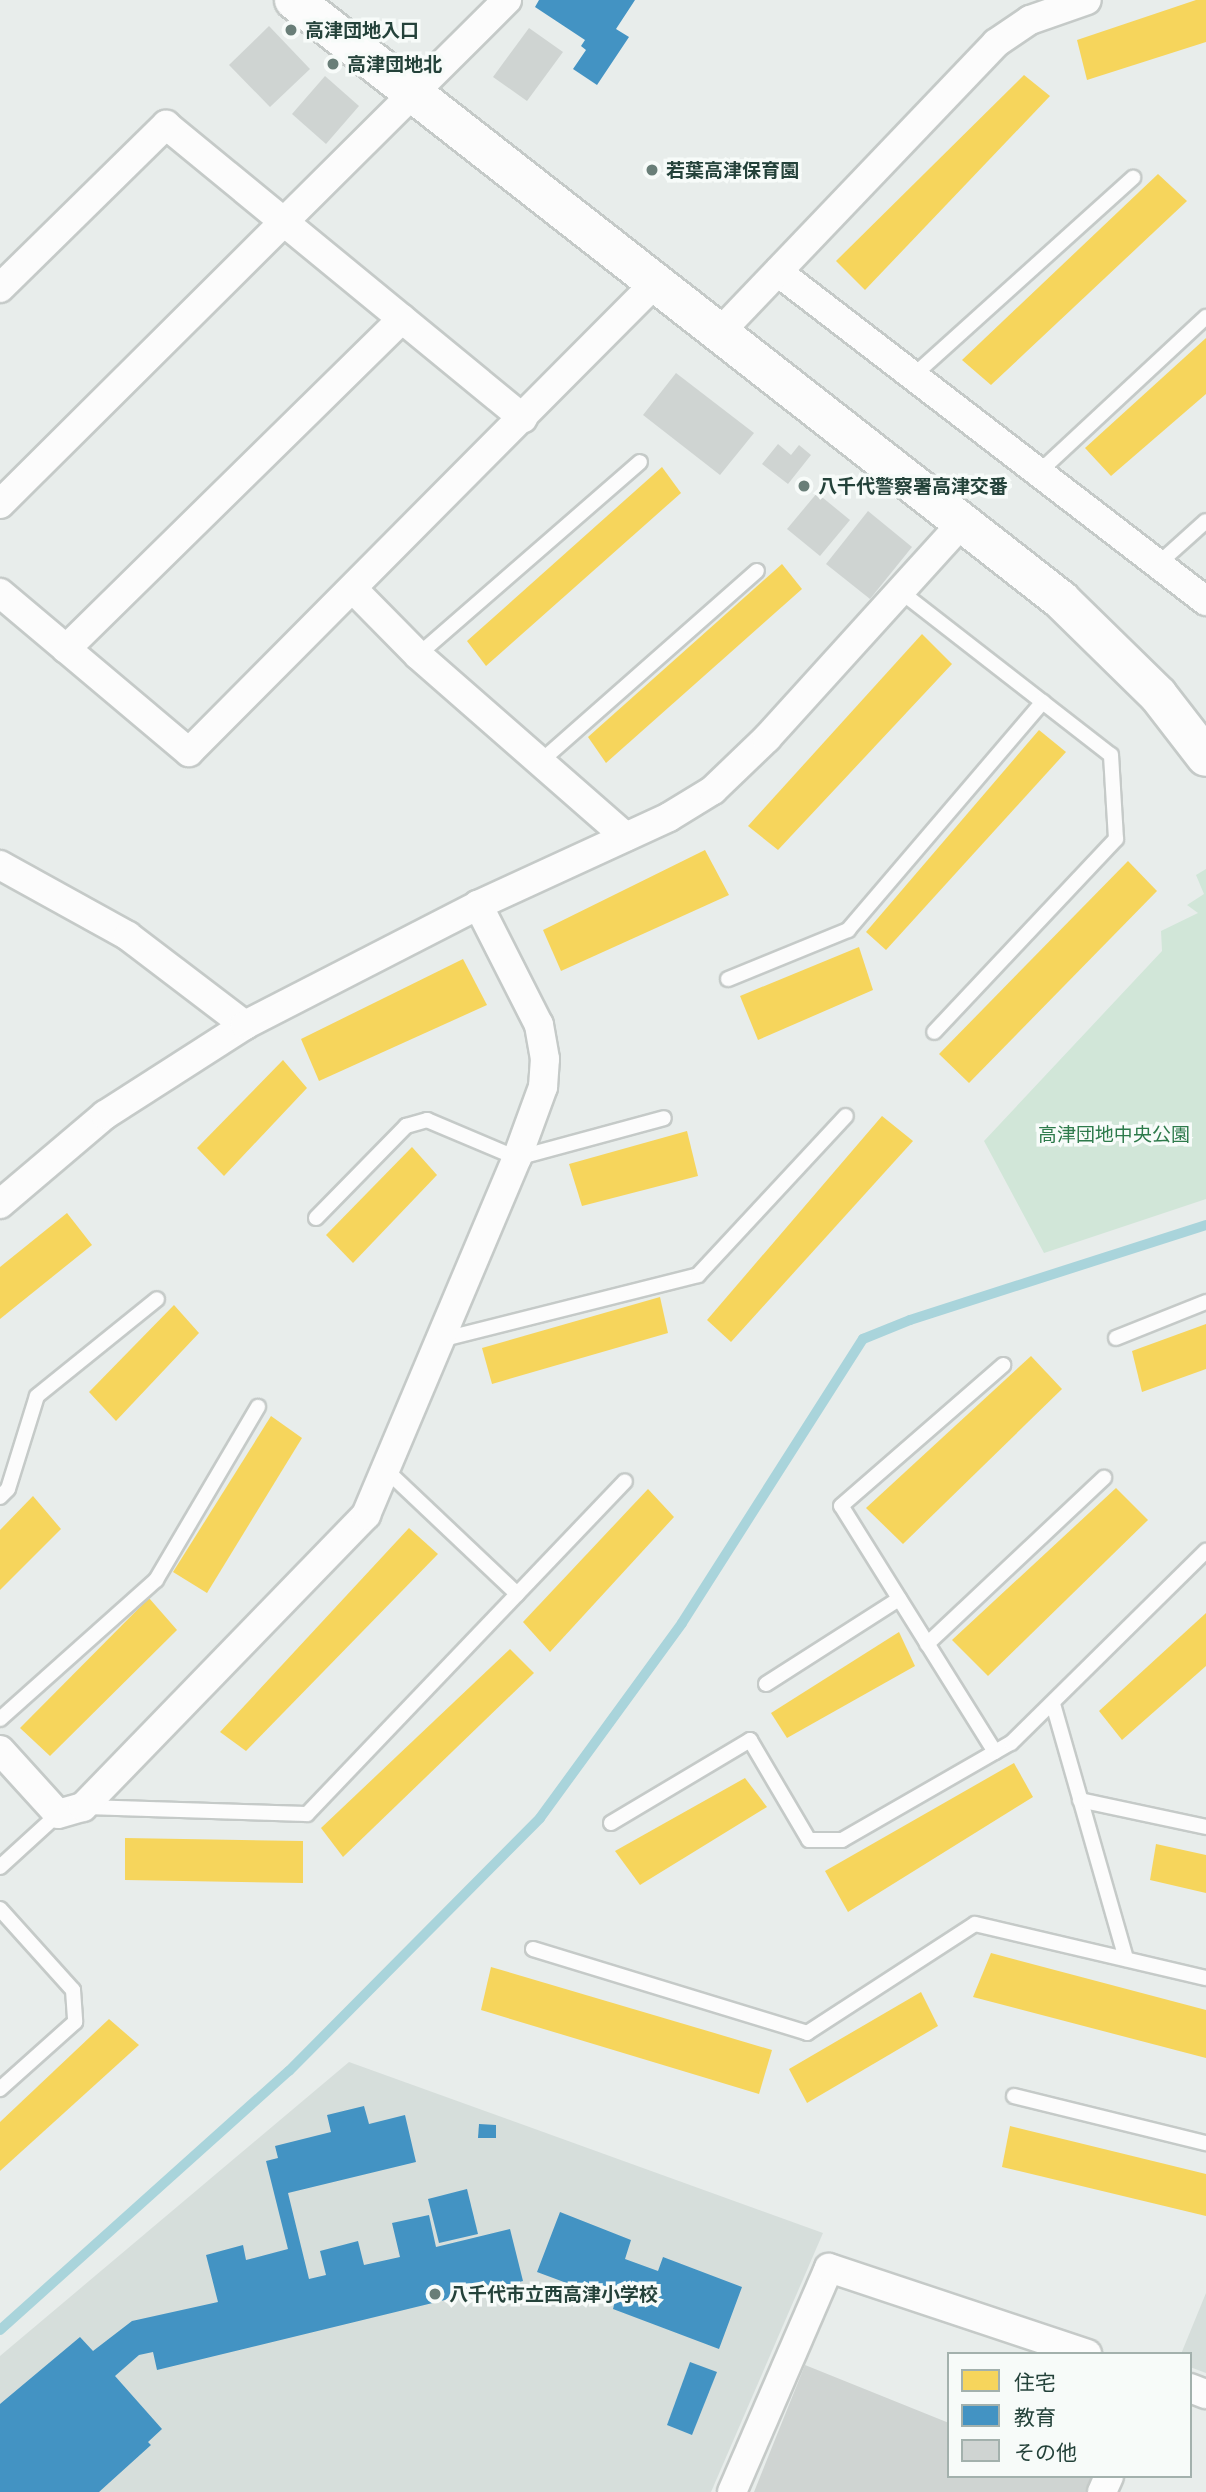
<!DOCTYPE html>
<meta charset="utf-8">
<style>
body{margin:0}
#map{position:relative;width:1206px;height:2492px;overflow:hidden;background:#e8edeb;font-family:Commissioner,"Noto Sans JP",sans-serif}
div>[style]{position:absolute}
.built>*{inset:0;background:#d6dedb}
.green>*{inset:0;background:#d1e6d8}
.homes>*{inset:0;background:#f6d55c}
.schools>*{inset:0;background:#4393c3}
.stream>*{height:10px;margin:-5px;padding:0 5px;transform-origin:5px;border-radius:5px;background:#a9d4db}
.building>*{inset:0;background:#cfd4d2}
.roads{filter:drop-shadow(2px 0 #c5cac8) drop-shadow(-2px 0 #c5cac8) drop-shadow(0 2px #c5cac8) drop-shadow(0 -2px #c5cac8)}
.lane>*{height:14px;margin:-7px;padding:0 7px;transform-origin:7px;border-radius:7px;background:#fcfcfc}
.street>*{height:28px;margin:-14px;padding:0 14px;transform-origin:14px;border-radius:14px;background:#fcfcfc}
.secondary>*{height:38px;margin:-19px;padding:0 19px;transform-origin:19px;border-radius:19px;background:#fcfcfc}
.dots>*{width:19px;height:19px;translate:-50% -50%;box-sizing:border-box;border:4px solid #f7fbf9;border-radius:50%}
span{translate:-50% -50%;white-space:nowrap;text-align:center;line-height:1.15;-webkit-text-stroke:7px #f7fbf9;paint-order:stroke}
.poi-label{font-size:19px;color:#24423a;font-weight:700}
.left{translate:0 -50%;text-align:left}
.park-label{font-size:19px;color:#2d7a4b}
.legend{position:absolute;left:947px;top:2352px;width:245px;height:126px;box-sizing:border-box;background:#f7fbf9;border:2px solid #a3b1ad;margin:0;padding:9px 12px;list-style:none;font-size:21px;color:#24423a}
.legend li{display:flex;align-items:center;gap:14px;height:35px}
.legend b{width:35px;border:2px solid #a3b1ad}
</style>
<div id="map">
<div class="built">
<div style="clip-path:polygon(349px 2062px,823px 2233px,711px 2492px,0 2492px,0 2356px)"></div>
<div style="clip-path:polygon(1206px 2293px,1206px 2373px,1190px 2367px,1190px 2354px,1181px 2354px)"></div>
</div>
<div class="green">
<div style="clip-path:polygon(1206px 869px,1206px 1199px,1044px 1253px,984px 1141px,1162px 951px,1161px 931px,1198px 913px,1187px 905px,1204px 894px,1196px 875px)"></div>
</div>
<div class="homes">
<div style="clip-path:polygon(1196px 0,1206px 0,1206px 42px,1087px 80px,1077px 40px)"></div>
<div style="clip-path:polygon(1024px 75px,1050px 96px,865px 290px,836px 261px)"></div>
<div style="clip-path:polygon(1158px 174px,1187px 201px,991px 385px,962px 360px)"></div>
<div style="clip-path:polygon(1206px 338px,1206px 394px,1111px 476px,1085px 448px)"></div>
<div style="clip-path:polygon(662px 467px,681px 493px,486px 666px,467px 641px)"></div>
<div style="clip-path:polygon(782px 564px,802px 589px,606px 763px,588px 737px)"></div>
<div style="clip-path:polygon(922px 634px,952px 664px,778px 850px,748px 826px)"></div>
<div style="clip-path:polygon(1039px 730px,1066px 752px,886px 950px,866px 932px)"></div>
<div style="clip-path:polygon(705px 850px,729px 895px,561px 971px,543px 930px)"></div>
<div style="clip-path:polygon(1128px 861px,1157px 891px,969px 1083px,939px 1054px)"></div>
<div style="clip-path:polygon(859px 947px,873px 990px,758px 1040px,740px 996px)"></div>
<div style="clip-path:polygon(463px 959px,487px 1005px,319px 1081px,301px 1039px)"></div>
<div style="clip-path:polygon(283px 1060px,307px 1088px,224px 1176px,197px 1148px)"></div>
<div style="clip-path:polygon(882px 1116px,913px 1141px,731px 1342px,707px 1320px)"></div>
<div style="clip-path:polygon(687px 1131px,698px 1176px,582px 1206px,569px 1164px)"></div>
<div style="clip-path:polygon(412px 1147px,437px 1175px,353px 1263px,326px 1235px)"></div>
<div style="clip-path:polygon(67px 1213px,92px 1245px,0 1319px,0 1267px)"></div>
<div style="clip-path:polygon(660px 1297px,668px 1333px,492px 1384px,482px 1348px)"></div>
<div style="clip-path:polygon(174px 1305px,199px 1333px,116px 1421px,89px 1392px)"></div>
<div style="clip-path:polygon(1206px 1324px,1206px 1369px,1142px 1392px,1132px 1351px)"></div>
<div style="clip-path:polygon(1031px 1356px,1062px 1389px,903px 1544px,866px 1508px)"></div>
<div style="clip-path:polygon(271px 1416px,302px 1438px,207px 1593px,173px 1572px)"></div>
<div style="clip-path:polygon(1116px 1488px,1148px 1520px,988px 1676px,952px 1640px)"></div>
<div style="clip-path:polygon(648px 1489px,674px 1517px,550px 1652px,523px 1622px)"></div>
<div style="clip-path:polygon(33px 1496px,61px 1529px,0 1590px,0 1530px)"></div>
<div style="clip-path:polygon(409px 1528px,438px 1554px,246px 1751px,220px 1732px)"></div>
<div style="clip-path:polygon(149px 1598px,177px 1630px,50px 1756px,20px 1728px)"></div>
<div style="clip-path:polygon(1206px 1613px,1206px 1666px,1122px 1740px,1099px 1711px)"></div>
<div style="clip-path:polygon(899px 1632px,915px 1666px,787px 1738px,771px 1713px)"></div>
<div style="clip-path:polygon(510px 1649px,534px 1673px,343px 1857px,321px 1828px)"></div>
<div style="clip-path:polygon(1014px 1763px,1033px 1797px,848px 1912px,825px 1871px)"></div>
<div style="clip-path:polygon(745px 1778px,767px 1807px,640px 1885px,615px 1851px)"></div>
<div style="clip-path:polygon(125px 1838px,303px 1841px,303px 1883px,125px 1880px)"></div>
<div style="clip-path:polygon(1156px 1844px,1206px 1855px,1206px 1893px,1150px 1880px)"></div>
<div style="clip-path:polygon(991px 1953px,1206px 2010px,1206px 2058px,973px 1997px)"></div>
<div style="clip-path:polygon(491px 1967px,772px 2050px,759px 2094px,481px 2010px)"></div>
<div style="clip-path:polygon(921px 1992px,938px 2026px,807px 2103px,789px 2069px)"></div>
<div style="clip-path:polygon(109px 2019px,139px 2045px,0 2171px,0 2122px)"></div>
<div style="clip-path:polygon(1010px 2126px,1206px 2174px,1206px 2216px,1002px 2167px)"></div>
</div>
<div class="schools">
<div style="clip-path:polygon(539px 0,635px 0,616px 29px,629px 37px,597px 85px,573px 69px,586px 50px,581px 46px,585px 40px,535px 7px)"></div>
<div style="clip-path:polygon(364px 2106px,369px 2124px,405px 2115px,416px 2162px,288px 2193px,309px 2279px,326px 2275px,320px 2251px,358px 2241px,364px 2265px,400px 2257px,392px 2223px,429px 2215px,436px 2247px,510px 2229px,523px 2281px,157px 2370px,153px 2352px,139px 2355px,115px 2376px,162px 2429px,148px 2442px,151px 2445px,99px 2492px,0 2492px,0 2404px,80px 2337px,93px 2351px,132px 2321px,218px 2302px,206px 2255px,243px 2245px,246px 2260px,288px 2249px,266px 2161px,278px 2158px,275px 2146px,331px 2132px,327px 2115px)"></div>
<div style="clip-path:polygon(479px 2124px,496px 2125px,496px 2138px,478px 2138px)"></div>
<div style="clip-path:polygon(467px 2189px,478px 2234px,439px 2243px,428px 2199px)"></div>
<div style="clip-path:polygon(560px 2212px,631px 2240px,625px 2259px,658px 2271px,663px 2257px,742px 2287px,719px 2349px,613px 2309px,615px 2301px,537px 2272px)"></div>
<div style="clip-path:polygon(690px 2362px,717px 2372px,692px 2435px,667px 2425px)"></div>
</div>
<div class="stream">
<div style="left:0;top:2330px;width:388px;rotate:-41.9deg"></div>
<div style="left:289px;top:2071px;width:356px;rotate:-45.2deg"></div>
<div style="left:540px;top:1818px;width:241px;rotate:-53.9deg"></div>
<div style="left:682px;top:1623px;width:337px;rotate:-57.5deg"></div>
<div style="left:863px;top:1339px;width:51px;rotate:-22deg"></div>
<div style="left:910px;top:1320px;width:311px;rotate:-17.8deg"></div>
</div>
<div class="building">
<div style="clip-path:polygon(269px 26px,310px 69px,270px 107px,229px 65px)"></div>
<div style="clip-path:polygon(529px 28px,563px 52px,527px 101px,493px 77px)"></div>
<div style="clip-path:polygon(325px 76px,359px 106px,326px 144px,292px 114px)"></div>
<div style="clip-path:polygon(676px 373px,754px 433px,720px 475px,643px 415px)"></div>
<div style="clip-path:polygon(778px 444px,791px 455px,799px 445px,811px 455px,788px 484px,762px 464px)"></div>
<div style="clip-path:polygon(817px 493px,850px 520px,820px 556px,787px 529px)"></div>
<div style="clip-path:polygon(868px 511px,912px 547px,870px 599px,826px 564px)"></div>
<div style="clip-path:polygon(805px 2365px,949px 2423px,949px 2476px,1098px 2476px,1091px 2492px,754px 2492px)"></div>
</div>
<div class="roads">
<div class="lane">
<div style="left:914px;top:375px;width:295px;rotate:-42deg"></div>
<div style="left:1039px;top:472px;width:228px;rotate:-42.9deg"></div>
<div style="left:1158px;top:564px;width:64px;rotate:-41.9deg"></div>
<div style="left:900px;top:591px;width:267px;rotate:37.9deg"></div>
<div style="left:1111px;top:755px;width:84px;rotate:86.6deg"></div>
<div style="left:1116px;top:839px;width:265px;rotate:133.3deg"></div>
<div style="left:418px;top:655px;width:294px;rotate:-41deg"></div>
<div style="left:540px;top:762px;width:289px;rotate:-41.4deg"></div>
<div style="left:728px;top:979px;width:130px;rotate:-22.2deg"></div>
<div style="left:848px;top:930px;width:300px;rotate:-49.5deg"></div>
<div style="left:316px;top:1218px;width:129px;rotate:-45.6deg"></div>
<div style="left:406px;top:1126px;width:22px;rotate:-16deg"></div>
<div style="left:427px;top:1120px;width:98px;rotate:22.9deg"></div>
<div style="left:517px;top:1158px;width:152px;rotate:-15.2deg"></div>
<div style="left:1116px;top:1338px;width:97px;rotate:-21.8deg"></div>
<div style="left:440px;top:1340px;width:266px;rotate:-14.1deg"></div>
<div style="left:698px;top:1275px;width:217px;rotate:-47.1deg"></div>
<div style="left:385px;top:1469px;width:182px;rotate:43.4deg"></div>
<div style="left:0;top:1497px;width:11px;rotate:-45deg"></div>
<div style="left:8px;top:1489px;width:97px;rotate:-72.7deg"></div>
<div style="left:37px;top:1396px;width:154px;rotate:-38.9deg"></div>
<div style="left:927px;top:1644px;width:243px;rotate:-43.2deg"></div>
<div style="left:766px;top:1684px;width:158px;rotate:-32.6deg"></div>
<div style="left:1053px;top:1704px;width:265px;rotate:74deg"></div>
<div style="left:0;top:1719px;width:209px;rotate:-41.7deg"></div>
<div style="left:156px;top:1580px;width:201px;rotate:-59.5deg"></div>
<div style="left:995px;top:1752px;width:290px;rotate:-122deg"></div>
<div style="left:841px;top:1506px;width:215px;rotate:-41deg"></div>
<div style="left:1080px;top:1800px;width:129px;rotate:12.1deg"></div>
<div style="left:85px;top:1807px;width:222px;rotate:1.8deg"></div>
<div style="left:307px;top:1814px;width:460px;rotate:-46.3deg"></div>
<div style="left:611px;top:1823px;width:162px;rotate:-30.8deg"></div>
<div style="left:750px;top:1740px;width:116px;rotate:59.5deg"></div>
<div style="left:809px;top:1840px;width:33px"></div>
<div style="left:842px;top:1840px;width:195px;rotate:-29.9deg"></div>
<div style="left:1011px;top:1743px;width:274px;rotate:-44.6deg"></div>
<div style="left:0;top:1867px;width:79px;rotate:-42.4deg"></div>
<div style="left:0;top:1909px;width:109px;rotate:48deg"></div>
<div style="left:73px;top:1990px;width:32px;rotate:86deg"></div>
<div style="left:75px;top:2022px;width:101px;rotate:138.2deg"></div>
<div style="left:533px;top:1949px;width:287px;rotate:17deg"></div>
<div style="left:807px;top:2033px;width:200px;rotate:-33deg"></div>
<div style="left:975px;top:1924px;width:237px;rotate:13.2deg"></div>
<div style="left:1014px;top:2096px;width:198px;rotate:13.8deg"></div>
</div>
<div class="street">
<div style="left:778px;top:272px;width:540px;rotate:37.55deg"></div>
<div style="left:0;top:288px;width:233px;rotate:-44.5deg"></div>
<div style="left:166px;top:125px;width:462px;rotate:39.4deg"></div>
<div style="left:721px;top:331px;width:398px;rotate:-46.3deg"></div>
<div style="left:996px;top:43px;width:41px;rotate:-34.1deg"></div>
<div style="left:1030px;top:20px;width:60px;rotate:-19.3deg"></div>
<div style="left:0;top:504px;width:715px;rotate:-44.83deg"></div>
<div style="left:353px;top:589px;width:93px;rotate:45.4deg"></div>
<div style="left:418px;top:655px;width:276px;rotate:41.2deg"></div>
<div style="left:0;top:593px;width:247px;rotate:40.1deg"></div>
<div style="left:189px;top:752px;width:664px;rotate:-45.18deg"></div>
<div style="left:66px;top:649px;width:471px;rotate:-44.5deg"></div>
<div style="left:0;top:865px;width:146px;rotate:29deg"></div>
<div style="left:128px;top:936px;width:147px;rotate:37.3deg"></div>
<div style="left:0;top:1204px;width:138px;rotate:-40.3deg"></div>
<div style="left:105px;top:1115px;width:166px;rotate:-32.7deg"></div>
<div style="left:245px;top:1025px;width:262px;rotate:-27.2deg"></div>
<div style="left:478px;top:905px;width:210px;rotate:-24.7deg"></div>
<div style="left:669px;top:817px;width:52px;rotate:-31.5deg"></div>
<div style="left:713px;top:790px;width:75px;rotate:-43.9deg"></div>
<div style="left:767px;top:738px;width:293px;rotate:-47.8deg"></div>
<div style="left:0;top:1750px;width:86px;rotate:47.8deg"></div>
<div style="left:58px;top:1814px;width:26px;rotate:-16deg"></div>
<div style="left:83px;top:1807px;width:407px;rotate:-45.9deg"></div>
<div style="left:366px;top:1515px;width:388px;rotate:-67.1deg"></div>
<div style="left:517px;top:1158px;width:76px;rotate:-69.9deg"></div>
<div style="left:543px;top:1087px;width:28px;rotate:-86deg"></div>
<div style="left:545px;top:1059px;width:35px;rotate:-100deg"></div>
<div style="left:539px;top:1025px;width:135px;rotate:-116.9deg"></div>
<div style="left:1190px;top:2388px;width:17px;rotate:21deg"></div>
<div style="left:732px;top:2492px;width:244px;rotate:-66.6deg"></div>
<div style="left:829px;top:2268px;width:272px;rotate:18.4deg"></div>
<div style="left:1102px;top:2492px;width:17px;rotate:-66deg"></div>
</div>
<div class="secondary">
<div style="left:294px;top:0;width:974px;rotate:38.03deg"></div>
<div style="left:1061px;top:600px;width:136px;rotate:44.4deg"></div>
<div style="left:1158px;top:695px;width:78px;rotate:52.3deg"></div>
</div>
</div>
<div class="dots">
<div style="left:291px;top:30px;background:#697e78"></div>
<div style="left:333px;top:64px;background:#697e78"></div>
<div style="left:652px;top:170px;background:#697e78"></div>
<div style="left:804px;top:486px;background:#697e78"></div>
<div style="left:435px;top:2294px;background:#697e78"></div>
</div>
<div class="poi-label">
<span class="left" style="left:305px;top:30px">高津団地入口</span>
<span class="left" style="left:347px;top:64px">高津団地北</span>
<span class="left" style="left:666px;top:170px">若葉高津保育園</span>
<span class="left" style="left:818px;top:486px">八千代警察署高津交番</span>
<span class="left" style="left:449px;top:2294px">八千代市立西高津小学校</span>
</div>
<div class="park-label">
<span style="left:1114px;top:1134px">高津団地中央公園</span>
</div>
<ul class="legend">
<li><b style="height:19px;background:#f6d55c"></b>住宅</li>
<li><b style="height:19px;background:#4393c3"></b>教育</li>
<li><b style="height:19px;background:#cfd4d2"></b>その他</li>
</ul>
</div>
